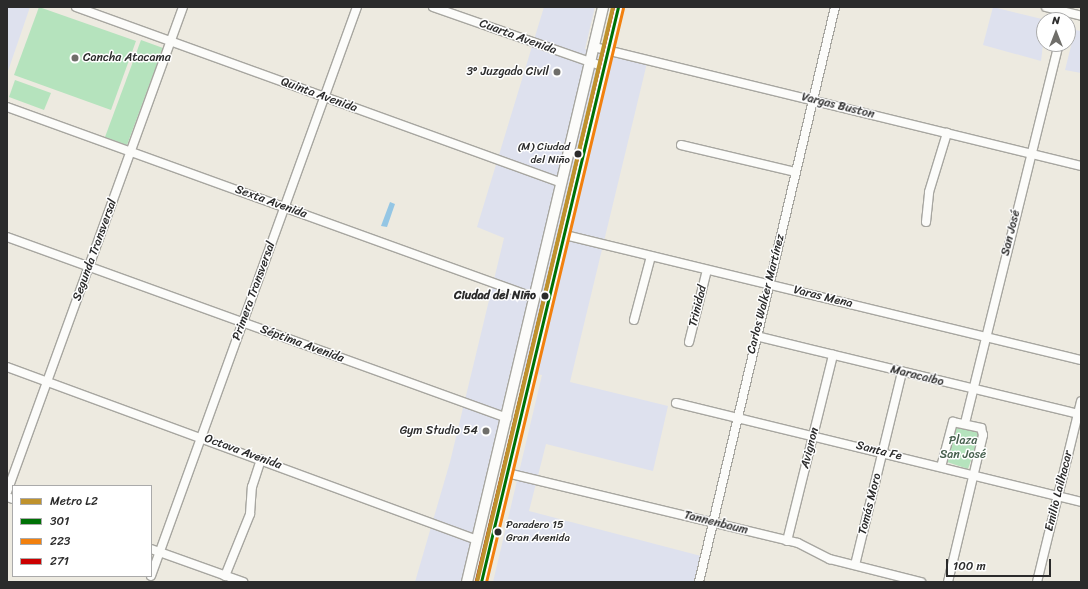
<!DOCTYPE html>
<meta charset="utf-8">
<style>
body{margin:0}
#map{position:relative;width:1088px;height:589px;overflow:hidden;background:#edeae0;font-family:Sriracha,sans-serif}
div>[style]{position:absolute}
.built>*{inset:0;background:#dee1ee}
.green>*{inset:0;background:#b5e3bd}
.water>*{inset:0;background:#94c6e4}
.roads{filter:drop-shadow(1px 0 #a7a6a0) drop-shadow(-1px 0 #a7a6a0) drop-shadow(0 1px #a7a6a0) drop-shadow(0 -1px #a7a6a0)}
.minor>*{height:8px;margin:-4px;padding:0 4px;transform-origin:4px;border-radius:4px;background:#fcfcfa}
.major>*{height:10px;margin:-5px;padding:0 5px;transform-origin:5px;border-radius:5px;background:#fcfcfa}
.bus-1>*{height:3px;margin:-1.5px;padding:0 1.5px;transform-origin:1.5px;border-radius:1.5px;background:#007106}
.bus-2>*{height:3px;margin:-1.5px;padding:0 1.5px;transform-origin:1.5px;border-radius:1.5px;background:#f2800e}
.bus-3>*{height:3px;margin:-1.5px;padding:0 1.5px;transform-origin:1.5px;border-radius:1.5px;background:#c00}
.metro-1>*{height:4px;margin:-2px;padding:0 2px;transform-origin:2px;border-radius:2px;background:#bf922d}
.dots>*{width:11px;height:11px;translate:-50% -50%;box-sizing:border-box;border:2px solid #fff;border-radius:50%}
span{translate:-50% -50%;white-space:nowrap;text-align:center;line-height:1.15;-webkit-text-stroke:3px #fff;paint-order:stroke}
.bus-label{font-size:11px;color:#2b2b2b}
.right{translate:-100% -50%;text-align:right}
.left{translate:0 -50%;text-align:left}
.street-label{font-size:12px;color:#2b2b2b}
.poi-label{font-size:12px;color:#2b2b2b}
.stop-label{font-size:12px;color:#2b2b2b;font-weight:700}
.park-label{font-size:12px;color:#47604e}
.frame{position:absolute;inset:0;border:8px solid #2b2b2b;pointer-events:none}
.legend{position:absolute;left:12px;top:485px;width:140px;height:92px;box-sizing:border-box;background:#fff;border:1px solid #aaa;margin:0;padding:5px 7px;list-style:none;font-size:12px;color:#2b2b2b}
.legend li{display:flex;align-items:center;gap:8px;height:20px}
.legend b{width:20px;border:1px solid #aaa}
.north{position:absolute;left:1036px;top:12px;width:40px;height:40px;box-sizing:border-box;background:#fff;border:1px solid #aaa;border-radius:50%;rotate:0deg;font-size:11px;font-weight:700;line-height:16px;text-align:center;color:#2b2b2b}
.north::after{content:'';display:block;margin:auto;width:14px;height:18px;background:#6f6e6a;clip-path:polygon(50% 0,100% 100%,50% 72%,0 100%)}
.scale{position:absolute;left:946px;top:559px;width:105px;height:18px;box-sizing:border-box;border:2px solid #2b2b2b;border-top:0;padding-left:5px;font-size:12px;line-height:14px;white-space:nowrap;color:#2b2b2b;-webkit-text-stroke:3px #fff;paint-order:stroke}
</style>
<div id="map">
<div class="built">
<div style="clip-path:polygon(7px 7px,30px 7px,7px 74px)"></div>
<div style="clip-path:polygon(544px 7px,595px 7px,585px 49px,647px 63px,570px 382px,668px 406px,653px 471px,546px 444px,529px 511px,701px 556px,694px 582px,493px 582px,542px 375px,511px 369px,461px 582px,415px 582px,450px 462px,504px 238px,477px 227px)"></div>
<div style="clip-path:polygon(993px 7px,1046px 20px,1041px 61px,983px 45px)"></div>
<div style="clip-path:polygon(1075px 30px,1081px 31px,1081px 73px,1065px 70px)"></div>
</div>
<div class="green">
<div style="clip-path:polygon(39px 7px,136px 41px,111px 110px,14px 75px)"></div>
<div style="clip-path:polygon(141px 40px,163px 48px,127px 145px,105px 137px)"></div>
<div style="clip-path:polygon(15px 80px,51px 93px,44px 110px,9px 97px)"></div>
<div style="clip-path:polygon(955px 426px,977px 430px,980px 434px,968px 469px,947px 462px)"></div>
</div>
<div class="water">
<div style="clip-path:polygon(390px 202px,395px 204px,387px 227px,381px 226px)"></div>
</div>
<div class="roads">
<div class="minor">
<div style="left:76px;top:7px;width:517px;rotate:19.91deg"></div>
<div style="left:433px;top:7px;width:181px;rotate:19.3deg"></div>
<div style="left:1046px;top:7px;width:36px;rotate:14deg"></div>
<div style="left:594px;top:47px;width:501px;rotate:13.73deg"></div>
<div style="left:7px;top:107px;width:561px;rotate:19.89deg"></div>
<div style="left:681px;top:145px;width:117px;rotate:13.3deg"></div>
<div style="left:926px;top:222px;width:30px;rotate:-84deg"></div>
<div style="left:929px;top:192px;width:62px;rotate:-73deg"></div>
<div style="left:565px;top:235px;width:531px;rotate:13.62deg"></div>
<div style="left:7px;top:237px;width:532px;rotate:19.9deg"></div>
<div style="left:634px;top:320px;width:66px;rotate:-75.1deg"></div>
<div style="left:756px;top:336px;width:331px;rotate:13.6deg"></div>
<div style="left:689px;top:342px;width:74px;rotate:-76deg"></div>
<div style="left:7px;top:367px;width:501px;rotate:20.21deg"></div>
<div style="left:676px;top:403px;width:417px;rotate:13.7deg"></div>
<div style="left:965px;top:423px;width:390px;rotate:-76.1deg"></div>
<div style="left:941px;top:467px;width:47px;rotate:-75.1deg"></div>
<div style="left:953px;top:422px;width:29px;rotate:12deg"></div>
<div style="left:981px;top:428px;width:7px;rotate:74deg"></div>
<div style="left:983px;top:435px;width:151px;rotate:103.4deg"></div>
<div style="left:507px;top:473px;width:299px;rotate:13.5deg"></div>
<div style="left:798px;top:543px;width:36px;rotate:27deg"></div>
<div style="left:830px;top:559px;width:94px;rotate:14.2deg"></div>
<div style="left:7px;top:492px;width:516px;rotate:-70.05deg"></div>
<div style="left:7px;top:497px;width:6px;rotate:18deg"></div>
<div style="left:787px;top:541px;width:192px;rotate:-76.1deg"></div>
<div style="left:151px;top:549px;width:98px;rotate:19.7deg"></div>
<div style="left:855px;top:565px;width:199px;rotate:-76.3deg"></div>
<div style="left:151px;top:576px;width:605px;rotate:-70.1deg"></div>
<div style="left:225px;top:576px;width:67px;rotate:-68deg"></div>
<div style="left:250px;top:514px;width:27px;rotate:-86deg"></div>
<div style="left:252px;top:487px;width:29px;rotate:-72deg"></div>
<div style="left:699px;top:582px;width:591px;rotate:-76.69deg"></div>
<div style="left:1037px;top:582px;width:186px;rotate:-76.3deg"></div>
</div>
<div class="major">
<div style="left:467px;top:582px;width:591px;rotate:-76.69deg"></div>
<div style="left:481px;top:582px;width:591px;rotate:-76.6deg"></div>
</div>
</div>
<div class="bus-1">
<div style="left:481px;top:582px;width:591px;rotate:-76.6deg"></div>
</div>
<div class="bus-2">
<div style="left:486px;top:582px;width:590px;rotate:-76.58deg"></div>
</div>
<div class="bus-3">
<div style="left:476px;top:581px;width:590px;rotate:-76.58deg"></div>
</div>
<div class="metro-1">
<div style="left:477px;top:582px;width:591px;rotate:-76.69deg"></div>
</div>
<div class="dots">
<div style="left:75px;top:58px;background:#6f6e6a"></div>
<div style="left:557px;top:72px;background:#6f6e6a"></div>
<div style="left:578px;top:154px;background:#2b2b2b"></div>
<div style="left:545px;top:296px;background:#2b2b2b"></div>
<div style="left:486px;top:431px;background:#6f6e6a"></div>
<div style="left:498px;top:532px;background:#2b2b2b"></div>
</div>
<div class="bus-label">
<span class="right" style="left:570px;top:154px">(M) Ciudad<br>del Niño</span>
<span class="left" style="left:506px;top:532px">Paradero 15<br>Gran Avenida</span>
</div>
<div class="street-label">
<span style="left:518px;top:37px;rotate:20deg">Cuarta Avenida</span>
<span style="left:319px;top:95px;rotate:20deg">Quinta Avenida</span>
<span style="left:838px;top:106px;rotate:14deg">Vargas Buston</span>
<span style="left:271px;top:202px;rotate:20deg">Sexta Avenida</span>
<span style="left:1011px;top:233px;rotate:-76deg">San José</span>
<span style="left:95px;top:250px;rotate:-70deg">Segunda Transversal</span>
<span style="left:254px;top:291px;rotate:-70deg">Primera Transversal</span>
<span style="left:766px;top:294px;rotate:-76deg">Carlos Walker Martínez</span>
<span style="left:823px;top:297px;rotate:14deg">Varas Mena</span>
<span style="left:698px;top:306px;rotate:-76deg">Trinidad</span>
<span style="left:302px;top:344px;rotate:20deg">Séptima Avenida</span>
<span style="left:917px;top:376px;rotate:14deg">Maracaibo</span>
<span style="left:810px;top:448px;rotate:-76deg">Avignon</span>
<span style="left:879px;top:451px;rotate:14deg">Santa Fe</span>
<span style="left:243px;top:452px;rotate:20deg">Octava Avenida</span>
<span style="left:1059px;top:491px;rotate:-76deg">Emilio Lailhacar</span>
<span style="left:870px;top:504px;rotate:-76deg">Tomás Moro</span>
<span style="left:716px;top:523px;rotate:14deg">Tannenbaum</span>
</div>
<div class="poi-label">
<span class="left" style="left:83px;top:58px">Cancha Atacama</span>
<span class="right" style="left:549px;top:72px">3º Juzgado Civil</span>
<span class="right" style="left:478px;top:431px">Gym Studio 54</span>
</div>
<div class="stop-label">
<span class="right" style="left:536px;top:296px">Ciudad del Niño</span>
</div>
<div class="park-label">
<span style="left:963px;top:448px">Plaza<br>San José</span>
</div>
<div class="frame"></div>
<ul class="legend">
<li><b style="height:5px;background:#bf922d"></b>Metro L2</li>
<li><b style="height:5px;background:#007106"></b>301</li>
<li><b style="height:5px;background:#f2800e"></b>223</li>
<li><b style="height:5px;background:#c00"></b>271</li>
</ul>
<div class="north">N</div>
<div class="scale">100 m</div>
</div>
